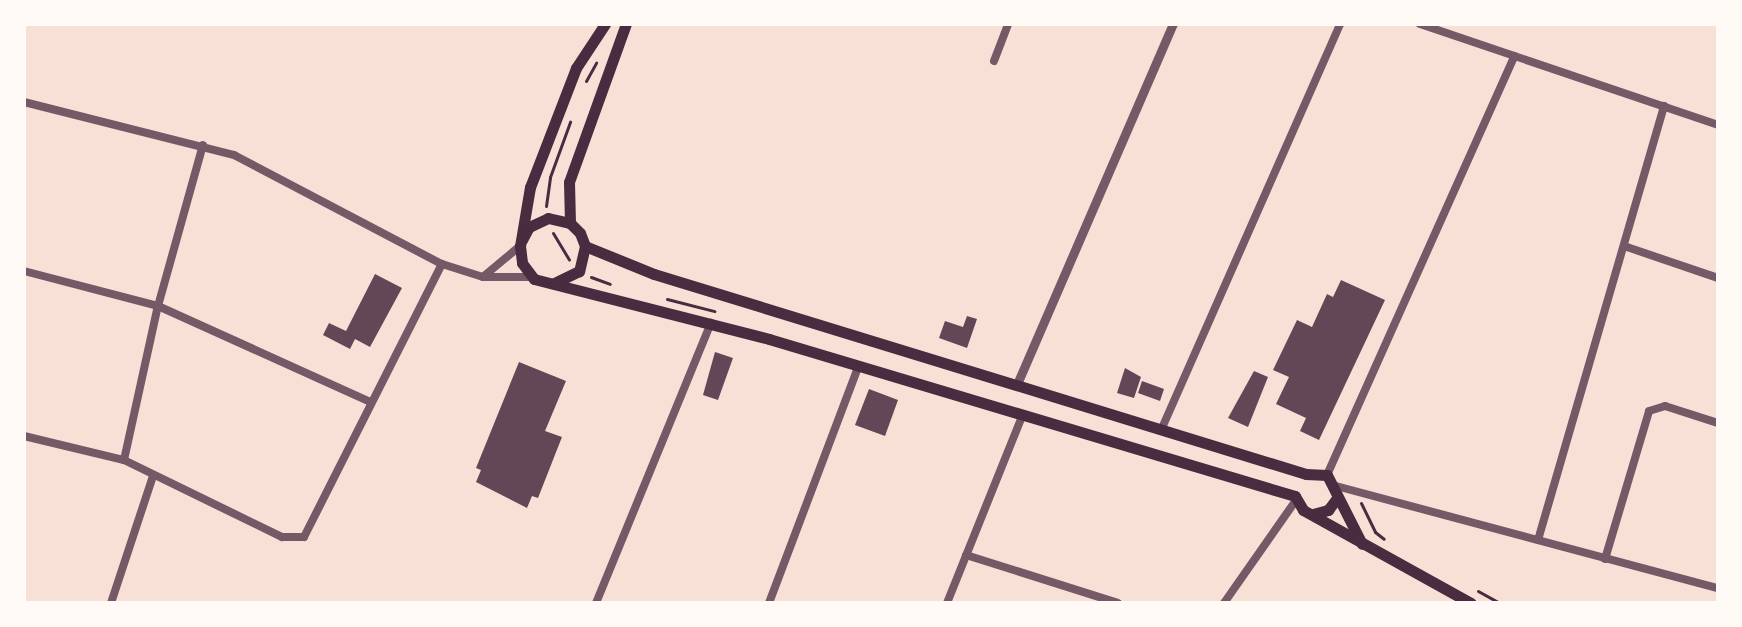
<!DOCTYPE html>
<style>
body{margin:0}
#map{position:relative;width:1742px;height:627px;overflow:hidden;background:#f7e1d7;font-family:Rubik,sans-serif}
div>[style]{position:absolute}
.building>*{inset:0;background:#644757}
.path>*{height:3px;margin:-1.5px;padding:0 1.5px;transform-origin:1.5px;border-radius:1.5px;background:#4a2c40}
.minor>*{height:8px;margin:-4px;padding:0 4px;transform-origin:4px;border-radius:4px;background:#755966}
.tertiary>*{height:9px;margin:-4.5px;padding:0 4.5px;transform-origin:4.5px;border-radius:4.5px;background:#755966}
.secondary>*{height:11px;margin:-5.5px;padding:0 5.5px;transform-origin:5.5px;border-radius:5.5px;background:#4a2c40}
span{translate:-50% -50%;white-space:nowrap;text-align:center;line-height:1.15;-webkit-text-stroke:7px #fffaf5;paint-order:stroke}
.frame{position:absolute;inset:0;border:26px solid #fffaf5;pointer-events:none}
</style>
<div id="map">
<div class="building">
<div style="clip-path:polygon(375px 274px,402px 288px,370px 347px,355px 339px,350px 349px,323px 335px,329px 323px,346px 331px)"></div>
<div style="clip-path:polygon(1341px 280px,1385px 300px,1319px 440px,1300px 431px,1306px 418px,1276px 404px,1289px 377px,1273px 370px,1297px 320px,1312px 327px,1327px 294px,1333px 297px)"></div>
<div style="clip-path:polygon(967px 316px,977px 319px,967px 348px,939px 338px,945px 321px,963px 327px)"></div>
<div style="clip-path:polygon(715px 352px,733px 358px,718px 400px,703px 395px)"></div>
<div style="clip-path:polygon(519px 362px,566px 381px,545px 431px,562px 437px,538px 498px,532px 496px,527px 508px,476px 482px,481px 470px,476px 468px)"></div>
<div style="clip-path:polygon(1125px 368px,1141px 377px,1134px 398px,1117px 393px)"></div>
<div style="clip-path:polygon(1254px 371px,1268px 377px,1248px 427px,1228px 418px)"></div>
<div style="clip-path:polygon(1142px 381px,1164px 389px,1160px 401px,1138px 393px)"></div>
<div style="clip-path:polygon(869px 389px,898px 400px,885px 436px,855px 425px)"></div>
</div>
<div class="path">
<div style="left:586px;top:81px;width:21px;rotate:-61deg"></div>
<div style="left:546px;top:206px;width:29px;rotate:-82deg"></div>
<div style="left:550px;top:177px;width:59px;rotate:-70deg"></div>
<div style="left:553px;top:233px;width:31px;rotate:59deg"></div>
<div style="left:591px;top:277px;width:20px;rotate:20deg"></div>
<div style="left:667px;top:299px;width:49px;rotate:14.3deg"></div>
<div style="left:1361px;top:503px;width:32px;rotate:64deg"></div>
<div style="left:1375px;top:532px;width:11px;rotate:38deg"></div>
<div style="left:1478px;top:591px;width:25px;rotate:29deg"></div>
</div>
<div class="minor">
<div style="left:1420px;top:24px;width:315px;rotate:18.7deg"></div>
<div style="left:994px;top:61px;width:40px;rotate:-69deg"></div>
<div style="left:24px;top:102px;width:217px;rotate:14.2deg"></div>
<div style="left:234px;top:155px;width:235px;rotate:27.7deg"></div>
<div style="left:442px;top:264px;width:43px;rotate:17.6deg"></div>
<div style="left:483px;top:277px;width:49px"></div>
<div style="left:1624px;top:246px;width:99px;rotate:18.8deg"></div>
<div style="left:24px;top:271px;width:138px;rotate:14.6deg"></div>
<div style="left:158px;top:306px;width:234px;rotate:24.3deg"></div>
<div style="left:484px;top:276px;width:47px;rotate:-39.8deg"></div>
<div style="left:1162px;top:428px;width:441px;rotate:-66.2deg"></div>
<div style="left:24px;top:436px;width:103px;rotate:13.5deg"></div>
<div style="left:124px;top:460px;width:176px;rotate:26deg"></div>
<div style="left:282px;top:537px;width:22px"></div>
<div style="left:304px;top:537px;width:306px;rotate:-63.2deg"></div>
<div style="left:124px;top:460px;width:158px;rotate:-77.6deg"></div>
<div style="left:158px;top:306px;width:167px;rotate:-74.4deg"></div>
<div style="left:1327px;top:475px;width:459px;rotate:-65.9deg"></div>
<div style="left:1336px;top:486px;width:395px;rotate:15deg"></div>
<div style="left:1538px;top:540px;width:452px;rotate:-73.8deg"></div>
<div style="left:966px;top:555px;width:159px;rotate:17.5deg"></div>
<div style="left:1605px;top:559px;width:154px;rotate:-73.4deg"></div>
<div style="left:1649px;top:411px;width:17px;rotate:-17deg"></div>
<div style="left:1665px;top:406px;width:56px;rotate:17.8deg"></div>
<div style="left:111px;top:603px;width:134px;rotate:-71.7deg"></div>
<div style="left:596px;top:603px;width:303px;rotate:-67.7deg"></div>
<div style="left:769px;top:603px;width:252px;rotate:-69.3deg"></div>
<div style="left:947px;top:603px;width:201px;rotate:-68.1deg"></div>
<div style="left:1224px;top:603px;width:126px;rotate:-55deg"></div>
</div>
<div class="tertiary">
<div style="left:1017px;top:384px;width:392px;rotate:-66.6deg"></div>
</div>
<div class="secondary">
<div style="left:605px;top:24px;width:53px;rotate:123.4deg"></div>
<div style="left:576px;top:68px;width:128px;rotate:111.1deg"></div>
<div style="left:530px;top:187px;width:60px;rotate:99.6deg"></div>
<div style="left:520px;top:246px;width:17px;rotate:83deg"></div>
<div style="left:522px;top:263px;width:20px;rotate:53deg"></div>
<div style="left:534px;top:279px;width:243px;rotate:14.3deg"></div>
<div style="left:769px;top:339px;width:549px;rotate:16.62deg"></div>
<div style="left:570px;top:223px;width:41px;rotate:-91.4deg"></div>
<div style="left:569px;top:182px;width:168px;rotate:-70.2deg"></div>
<div style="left:522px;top:240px;width:15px;rotate:-62deg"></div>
<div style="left:529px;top:227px;width:21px;rotate:-25deg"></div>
<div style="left:548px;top:218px;width:23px;rotate:13deg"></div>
<div style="left:570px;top:223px;width:14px;rotate:45deg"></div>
<div style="left:580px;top:233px;width:14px;rotate:69deg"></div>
<div style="left:585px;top:246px;width:26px;rotate:103deg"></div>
<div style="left:579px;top:271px;width:28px;rotate:154deg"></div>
<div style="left:585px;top:246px;width:74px;rotate:22.1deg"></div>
<div style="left:654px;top:274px;width:682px;rotate:17.05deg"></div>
<div style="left:1306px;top:474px;width:21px;rotate:3deg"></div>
<div style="left:1327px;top:475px;width:77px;rotate:63.1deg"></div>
<div style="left:1295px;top:496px;width:16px;rotate:60deg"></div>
<div style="left:1303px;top:510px;width:192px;rotate:29deg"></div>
<div style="left:1313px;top:514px;width:16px;rotate:-15deg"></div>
<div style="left:1328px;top:510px;width:15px;rotate:-53deg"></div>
</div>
<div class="frame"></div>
</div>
